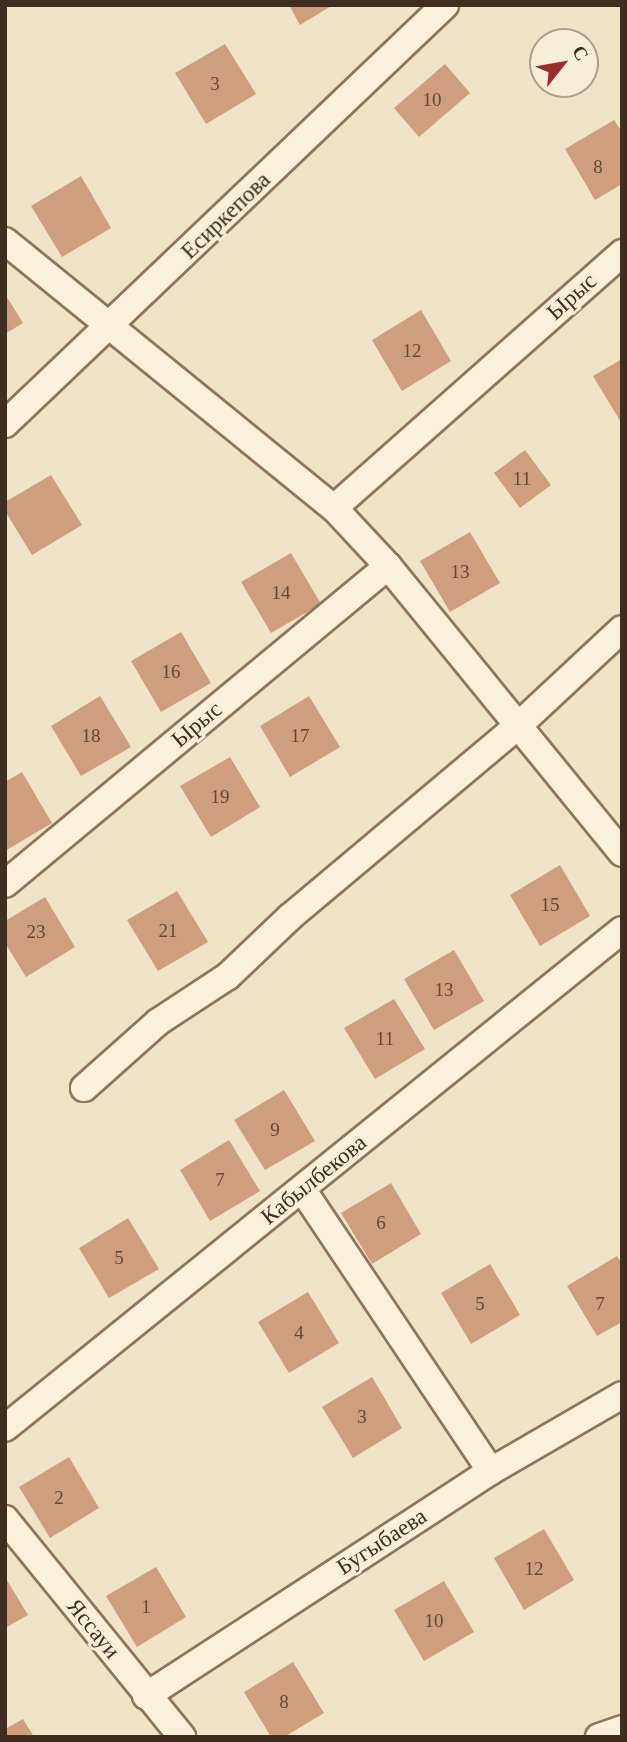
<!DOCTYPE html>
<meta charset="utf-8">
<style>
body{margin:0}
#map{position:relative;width:627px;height:1742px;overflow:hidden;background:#f0e4c8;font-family:Georgia,serif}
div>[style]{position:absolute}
.building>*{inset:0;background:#cf9f7d}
.roads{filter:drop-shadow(2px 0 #8d765c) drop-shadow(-2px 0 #8d765c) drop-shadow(0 2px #8d765c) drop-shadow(0 -2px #8d765c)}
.street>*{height:26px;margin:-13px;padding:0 13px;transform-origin:13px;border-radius:13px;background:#faf1dc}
span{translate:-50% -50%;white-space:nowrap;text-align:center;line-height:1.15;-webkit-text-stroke:6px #f7eed8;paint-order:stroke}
.number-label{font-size:19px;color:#624a37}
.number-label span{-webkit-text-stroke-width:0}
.street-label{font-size:23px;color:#3d2e20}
.frame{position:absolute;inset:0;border:7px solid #3d2e20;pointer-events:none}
.north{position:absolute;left:529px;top:28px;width:70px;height:70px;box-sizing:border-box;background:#f7eed8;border:2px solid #ada18e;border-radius:50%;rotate:59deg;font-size:19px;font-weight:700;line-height:28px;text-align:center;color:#3d2e20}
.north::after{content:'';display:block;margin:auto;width:24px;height:32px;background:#9e2a2b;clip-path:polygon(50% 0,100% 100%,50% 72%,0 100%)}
</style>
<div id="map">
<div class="building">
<div style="clip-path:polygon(289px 5px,333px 5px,300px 25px)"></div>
<div style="clip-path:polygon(225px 44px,256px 94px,206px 124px,175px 73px)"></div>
<div style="clip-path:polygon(445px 64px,470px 93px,419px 137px,394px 108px)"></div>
<div style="clip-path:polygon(614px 120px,622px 132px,622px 184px,595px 200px,565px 149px)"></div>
<div style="clip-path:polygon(81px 176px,111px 228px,62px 257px,31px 206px)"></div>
<div style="clip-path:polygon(5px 294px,23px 323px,5px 334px)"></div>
<div style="clip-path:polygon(421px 310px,451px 361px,402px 391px,372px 340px)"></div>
<div style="clip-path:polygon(622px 359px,622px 424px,593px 376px)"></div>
<div style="clip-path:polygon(525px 450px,551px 485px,520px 508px,494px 473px)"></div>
<div style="clip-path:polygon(51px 475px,82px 525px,32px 555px,5px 511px,5px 502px)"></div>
<div style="clip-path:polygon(470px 532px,500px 583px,450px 612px,420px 561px)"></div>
<div style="clip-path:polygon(291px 553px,321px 604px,271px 633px,241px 582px)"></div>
<div style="clip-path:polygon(181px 632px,211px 683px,161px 712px,131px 661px)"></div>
<div style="clip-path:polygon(100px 696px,131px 747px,81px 776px,51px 726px)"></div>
<div style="clip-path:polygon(309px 696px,340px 747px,290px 777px,260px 726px)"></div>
<div style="clip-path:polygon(230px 757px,260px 807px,211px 837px,180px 786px)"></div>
<div style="clip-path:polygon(22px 772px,52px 823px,5px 851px,5px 782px)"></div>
<div style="clip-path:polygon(560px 865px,590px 916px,540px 946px,510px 895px)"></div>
<div style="clip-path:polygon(177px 891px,208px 942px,158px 971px,127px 920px)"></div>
<div style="clip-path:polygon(45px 897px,75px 947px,26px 977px,5px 943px,5px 921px)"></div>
<div style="clip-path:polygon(454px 950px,484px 1001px,434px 1030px,404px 979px)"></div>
<div style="clip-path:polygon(394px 999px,425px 1049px,375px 1079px,344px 1028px)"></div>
<div style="clip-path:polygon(284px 1090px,315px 1141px,265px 1170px,234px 1120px)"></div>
<div style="clip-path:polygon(229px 1140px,260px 1191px,210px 1221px,180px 1170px)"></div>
<div style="clip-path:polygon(391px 1183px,421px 1234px,372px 1264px,341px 1213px)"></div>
<div style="clip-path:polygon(128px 1218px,159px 1269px,109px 1298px,79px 1248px)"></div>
<div style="clip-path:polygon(617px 1256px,622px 1264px,622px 1322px,597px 1336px,567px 1286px)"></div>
<div style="clip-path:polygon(490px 1264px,520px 1315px,471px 1344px,441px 1293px)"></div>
<div style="clip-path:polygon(308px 1292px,339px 1343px,289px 1373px,258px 1322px)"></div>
<div style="clip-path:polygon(372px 1377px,402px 1428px,353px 1458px,322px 1407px)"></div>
<div style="clip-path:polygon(69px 1457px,99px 1508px,50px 1538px,19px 1487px)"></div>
<div style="clip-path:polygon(544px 1529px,574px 1580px,524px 1610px,494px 1558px)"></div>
<div style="clip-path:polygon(156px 1567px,186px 1617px,137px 1647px,106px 1596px)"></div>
<div style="clip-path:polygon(5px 1577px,28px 1615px,5px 1628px)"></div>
<div style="clip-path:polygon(444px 1581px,474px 1632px,424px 1661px,394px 1610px)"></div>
<div style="clip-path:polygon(293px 1662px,324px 1713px,284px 1737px,271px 1737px,244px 1692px)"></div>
<div style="clip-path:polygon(23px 1719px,34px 1737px,5px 1737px,5px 1729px)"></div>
</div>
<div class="roads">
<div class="street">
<div style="left:5px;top:241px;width:424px;rotate:39.1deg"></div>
<div style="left:334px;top:508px;width:79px;rotate:47deg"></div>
<div style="left:388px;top:566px;width:370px;rotate:50.8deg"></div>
<div style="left:5px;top:424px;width:608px;rotate:-43.6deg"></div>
<div style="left:334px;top:508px;width:385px;rotate:-41.5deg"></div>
<div style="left:5px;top:884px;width:498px;rotate:-39.7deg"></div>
<div style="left:84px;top:1088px;width:99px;rotate:-41.7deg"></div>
<div style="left:158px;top:1022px;width:84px;rotate:-33.3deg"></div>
<div style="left:228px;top:976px;width:86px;rotate:-43.6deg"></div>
<div style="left:290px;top:917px;width:297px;rotate:-40deg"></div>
<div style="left:518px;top:726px;width:142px;rotate:-43deg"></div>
<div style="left:302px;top:1189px;width:339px;rotate:56.2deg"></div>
<div style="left:5px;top:1428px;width:793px;rotate:-38.91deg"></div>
<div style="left:5px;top:1519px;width:281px;rotate:50.9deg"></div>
<div style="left:146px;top:1696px;width:412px;rotate:-33.1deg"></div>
<div style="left:491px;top:1471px;width:151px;rotate:-30.1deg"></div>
<div style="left:599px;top:1737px;width:24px;rotate:-19deg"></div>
</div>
</div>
<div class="number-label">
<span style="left:215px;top:84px">3</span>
<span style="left:432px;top:100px">10</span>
<span style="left:598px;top:167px">8</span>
<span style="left:412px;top:351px">12</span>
<span style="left:522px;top:479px">11</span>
<span style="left:460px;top:572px">13</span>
<span style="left:281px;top:593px">14</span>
<span style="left:171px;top:672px">16</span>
<span style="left:91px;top:736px">18</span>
<span style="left:300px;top:736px">17</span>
<span style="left:220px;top:797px">19</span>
<span style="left:550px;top:905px">15</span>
<span style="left:168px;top:931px">21</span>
<span style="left:36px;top:932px">23</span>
<span style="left:444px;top:990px">13</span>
<span style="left:385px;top:1039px">11</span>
<span style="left:275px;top:1130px">9</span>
<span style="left:220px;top:1180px">7</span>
<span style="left:381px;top:1223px">6</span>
<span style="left:119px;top:1258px">5</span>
<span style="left:480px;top:1304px">5</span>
<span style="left:600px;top:1304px">7</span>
<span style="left:299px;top:1333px">4</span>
<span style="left:362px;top:1417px">3</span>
<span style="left:59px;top:1498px">2</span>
<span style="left:534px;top:1569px">12</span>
<span style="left:146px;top:1607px">1</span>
<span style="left:434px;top:1621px">10</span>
<span style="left:284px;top:1702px">8</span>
</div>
<div class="street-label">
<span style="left:226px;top:216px;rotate:-44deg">Есиркепова</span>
<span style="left:572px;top:297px;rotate:-42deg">Ырыс</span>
<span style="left:197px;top:725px;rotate:-40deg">Ырыс</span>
<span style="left:314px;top:1180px;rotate:-39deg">Кабылбекова</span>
<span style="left:382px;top:1542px;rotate:-33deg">Бугыбаева</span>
<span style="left:93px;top:1629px;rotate:51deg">Яссауи</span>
</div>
<div class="frame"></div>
<div class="north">С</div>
</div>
